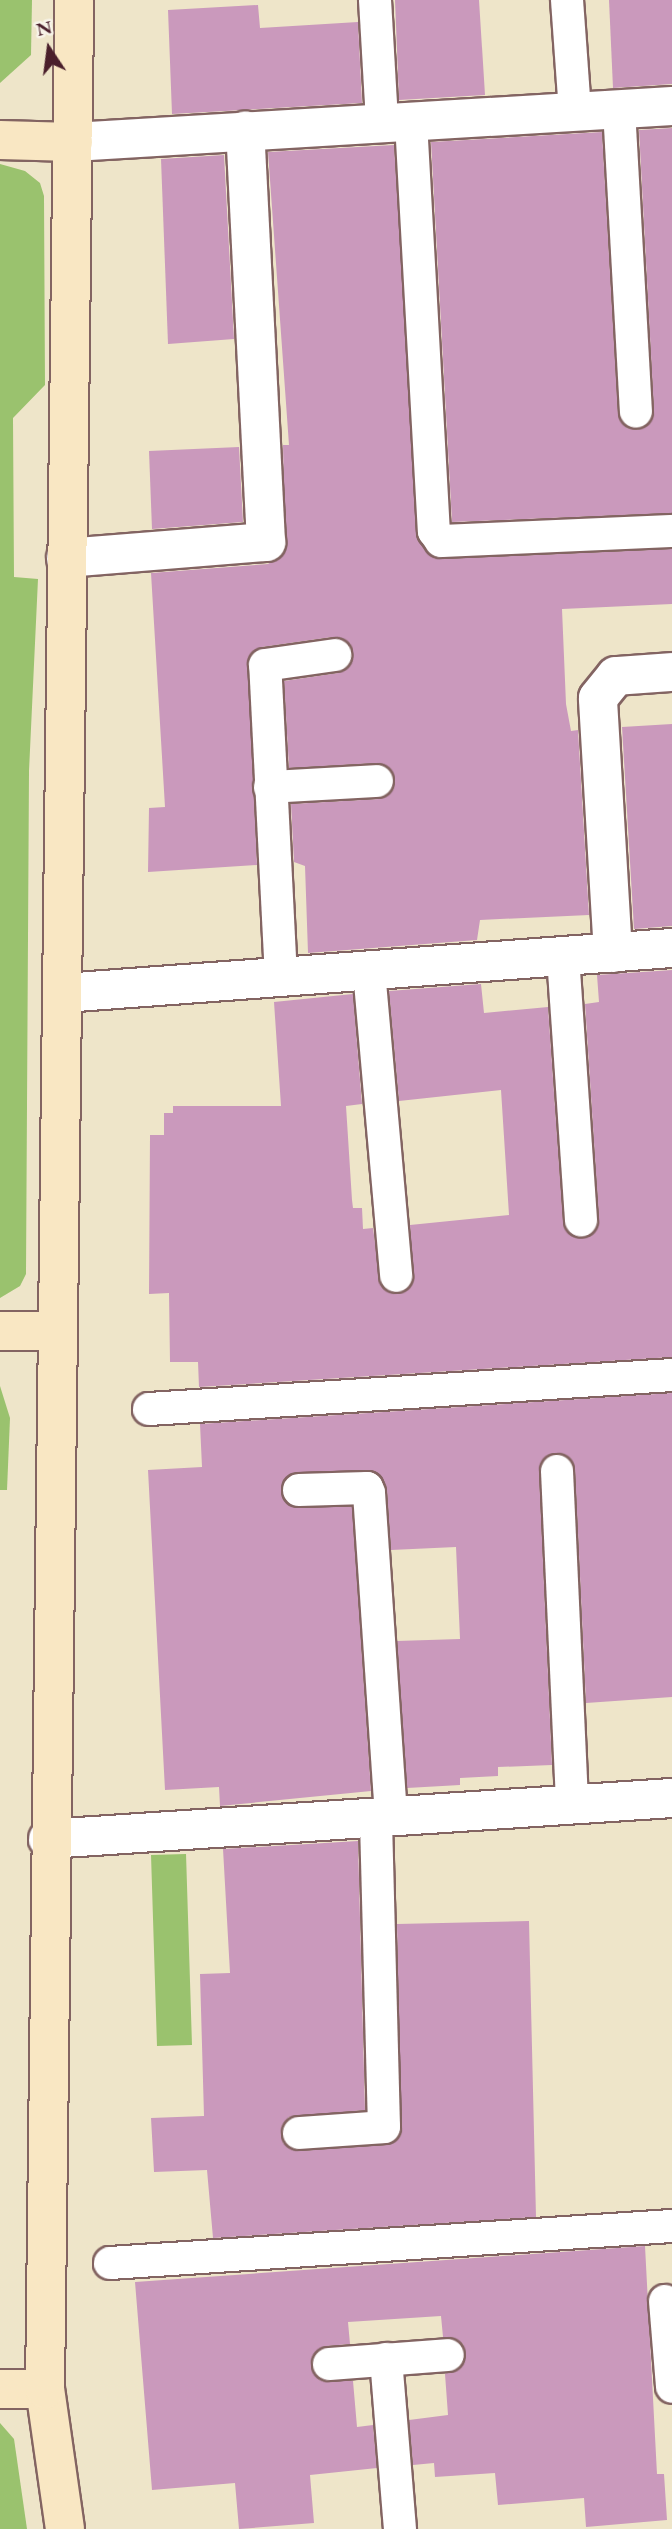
<!DOCTYPE html>
<style>
body{margin:0}
#map{position:relative;width:672px;height:2529px;overflow:hidden;background:#eee5c9;font-family:"EB Garamond",serif}
div>[style]{position:absolute}
.green>*{inset:0;background:#9ac26e}
.building>*{inset:0;background:#ca99bc}
.roads{filter:drop-shadow(2px 0 #836462) drop-shadow(-2px 0 #836462) drop-shadow(0 2px #836462) drop-shadow(0 -2px #836462)}
.lane>*{height:32px;margin:-16px;padding:0 16px;transform-origin:16px;border-radius:16px;background:#fff}
.street>*{height:38px;margin:-19px;padding:0 19px;transform-origin:19px;border-radius:19px;background:#fff}
.secondary>*{height:38px;margin:-19px;padding:0 19px;transform-origin:19px;border-radius:19px;background:#f9e7c3}
span{translate:-50% -50%;white-space:nowrap;text-align:center;line-height:1.15;-webkit-text-stroke:7px #f7f3e8;paint-order:stroke}
.north{position:absolute;left:14px;top:14px;width:70px;height:70px;-webkit-text-stroke:5px #f7f3e8;paint-order:stroke;rotate:347deg;font-size:19px;font-weight:700;line-height:28px;text-align:center;color:#4a1f2b}
.north::after{content:'';display:block;margin:auto;width:24px;height:32px;background:#4a1f2b;clip-path:polygon(50% 0,100% 100%,50% 72%,0 100%)}
</style>
<div id="map">
<div class="green">
<div style="clip-path:polygon(0 0,32px 0,31px 55px,0 83px)"></div>
<div style="clip-path:polygon(0 164px,25px 171px,40px 183px,44px 196px,45px 385px,13px 418px,14px 577px,38px 579px,29px 771px,26px 1274px,20px 1286px,0 1298px)"></div>
<div style="clip-path:polygon(0 1386px,10px 1418px,7px 1490px,0 1490px)"></div>
<div style="clip-path:polygon(186px 1854px,192px 2045px,157px 2046px,151px 1855px)"></div>
<div style="clip-path:polygon(0 2423px,14px 2439px,27px 2529px,0 2529px)"></div>
</div>
<div class="building">
<div style="clip-path:polygon(395px 0,479px 0,485px 95px,399px 100px)"></div>
<div style="clip-path:polygon(609px 0,672px 0,672px 84px,613px 88px)"></div>
<div style="clip-path:polygon(258px 5px,260px 28px,358px 22px,362px 103px,172px 114px,168px 10px)"></div>
<div style="clip-path:polygon(672px 128px,672px 513px,452px 522px,431px 142px,602px 132px,618px 413px,627px 428px,638px 430px,654px 411px,639px 130px)"></div>
<div style="clip-path:polygon(394px 145px,419px 542px,442px 559px,672px 549px,672px 604px,562px 609px,566px 704px,571px 731px,578px 730px,589px 915px,480px 920px,477px 940px,308px 953px,305px 866px,294px 862px,291px 804px,379px 799px,393px 790px,395px 779px,377px 763px,289px 768px,284px 681px,338px 673px,352px 662px,353px 652px,332px 637px,262px 647px,248px 658px,257px 865px,148px 872px,149px 808px,165px 807px,151px 573px,268px 564px,285px 552px,283px 445px,289px 445px,268px 152px)"></div>
<div style="clip-path:polygon(224px 155px,234px 339px,168px 344px,161px 159px)"></div>
<div style="clip-path:polygon(239px 447px,243px 522px,152px 529px,149px 451px)"></div>
<div style="clip-path:polygon(672px 724px,672px 926px,634px 929px,622px 727px)"></div>
<div style="clip-path:polygon(672px 970px,672px 1357px,199px 1387px,198px 1362px,170px 1362px,169px 1293px,149px 1294px,150px 1135px,164px 1135px,164px 1113px,173px 1113px,173px 1106px,281px 1106px,274px 1002px,353px 994px,362px 1104px,346px 1106px,352px 1200px,353px 1208px,362px 1208px,363px 1229px,373px 1228px,381px 1286px,397px 1294px,413px 1283px,410px 1225px,509px 1215px,501px 1090px,399px 1101px,389px 991px,481px 984px,484px 1013px,548px 1007px,563px 1221px,572px 1236px,583px 1238px,599px 1219px,585px 1004px,599px 1002px,597px 975px)"></div>
<div style="clip-path:polygon(672px 1393px,672px 1697px,586px 1703px,575px 1470px,566px 1455px,548px 1455px,539px 1472px,552px 1765px,498px 1767px,498px 1776px,460px 1778px,460px 1785px,407px 1788px,397px 1641px,460px 1639px,456px 1547px,391px 1550px,387px 1491px,376px 1472px,298px 1472px,283px 1482px,290px 1506px,352px 1507px,371px 1791px,220px 1806px,219px 1787px,165px 1790px,148px 1470px,202px 1467px,200px 1424px)"></div>
<div style="clip-path:polygon(358px 1841px,365px 2110px,289px 2117px,282px 2126px,283px 2143px,300px 2151px,385px 2145px,401px 2135px,397px 1924px,529px 1921px,536px 2217px,213px 2238px,207px 2170px,154px 2172px,151px 2118px,204px 2116px,200px 1974px,230px 1973px,223px 1849px)"></div>
<div style="clip-path:polygon(645px 2246px,657px 2474px,664px 2474px,667px 2520px,586px 2527px,584px 2498px,498px 2505px,495px 2473px,435px 2477px,434px 2463px,413px 2465px,409px 2420px,448px 2415px,445px 2374px,465px 2362px,463px 2344px,443px 2337px,441px 2316px,348px 2322px,350px 2344px,327px 2346px,313px 2355px,311px 2366px,320px 2380px,353px 2381px,357px 2427px,373px 2425px,377px 2468px,310px 2475px,314px 2523px,239px 2529px,235px 2483px,152px 2490px,135px 2282px)"></div>
</div>
<div class="roads">
<div class="lane">
<div style="left:375px;top:0;width:123px;rotate:86.7deg"></div>
<div style="left:567px;top:0;width:111px;rotate:85.9deg"></div>
<div style="left:619px;top:109px;width:303px;rotate:86.8deg"></div>
<div style="left:411px;top:122px;width:410px;rotate:86.8deg"></div>
<div style="left:434px;top:531px;width:12px;rotate:55deg"></div>
<div style="left:441px;top:541px;width:231px;rotate:-2.5deg"></div>
<div style="left:270px;top:787px;width:107px;rotate:-3.2deg"></div>
<div style="left:563px;top:956px;width:265px;rotate:86.1deg"></div>
<div style="left:369px;top:971px;width:306px;rotate:84.9deg"></div>
<div style="left:281px;top:977px;width:312px;rotate:-92.9deg"></div>
<div style="left:265px;top:665px;width:71px;rotate:-8.1deg"></div>
<div style="left:149px;top:1409px;width:524px;rotate:-3.72deg"></div>
<div style="left:557px;top:1471px;width:334px;rotate:87.4deg"></div>
<div style="left:299px;top:1490px;width:68px;rotate:-1.7deg"></div>
<div style="left:367px;top:1488px;width:5px;rotate:68deg"></div>
<div style="left:369px;top:1493px;width:326px;rotate:86.1deg"></div>
<div style="left:299px;top:2133px;width:85px;rotate:-4deg"></div>
<div style="left:384px;top:2127px;width:308px;rotate:-91.5deg"></div>
<div style="left:110px;top:2263px;width:563px;rotate:-3.77deg"></div>
<div style="left:665px;top:2301px;width:86px;rotate:85.3deg"></div>
<div style="left:386px;top:2359px;width:171px;rotate:85.3deg"></div>
<div style="left:329px;top:2364px;width:119px;rotate:-4.3deg"></div>
</div>
<div class="street">
<div style="left:73px;top:142px;width:600px;rotate:-3.44deg"></div>
<div style="left:66px;top:558px;width:201px;rotate:-4.6deg"></div>
<div style="left:266px;top:542px;width:412px;rotate:-92.9deg"></div>
<div style="left:613px;top:953px;width:255px;rotate:-93.4deg"></div>
<div style="left:598px;top:698px;width:28px;rotate:-51deg"></div>
<div style="left:616px;top:676px;width:56px;rotate:-4.1deg"></div>
<div style="left:63px;top:993px;width:611px;rotate:-4.23deg"></div>
<div style="left:48px;top:1839px;width:625px;rotate:-3.76deg"></div>
</div>
<div class="secondary">
<div style="left:0;top:140px;width:73px;rotate:1.6deg"></div>
<div style="left:0;top:1331px;width:55px"></div>
<div style="left:0;top:2389px;width:45px"></div>
<div style="left:65px;top:2529px;width:141px;rotate:-98.1deg"></div>
<div style="left:45px;top:2389px;width:2389px;rotate:-89.3deg"></div>
</div>
</div>
<div class="north">N</div>
</div>
